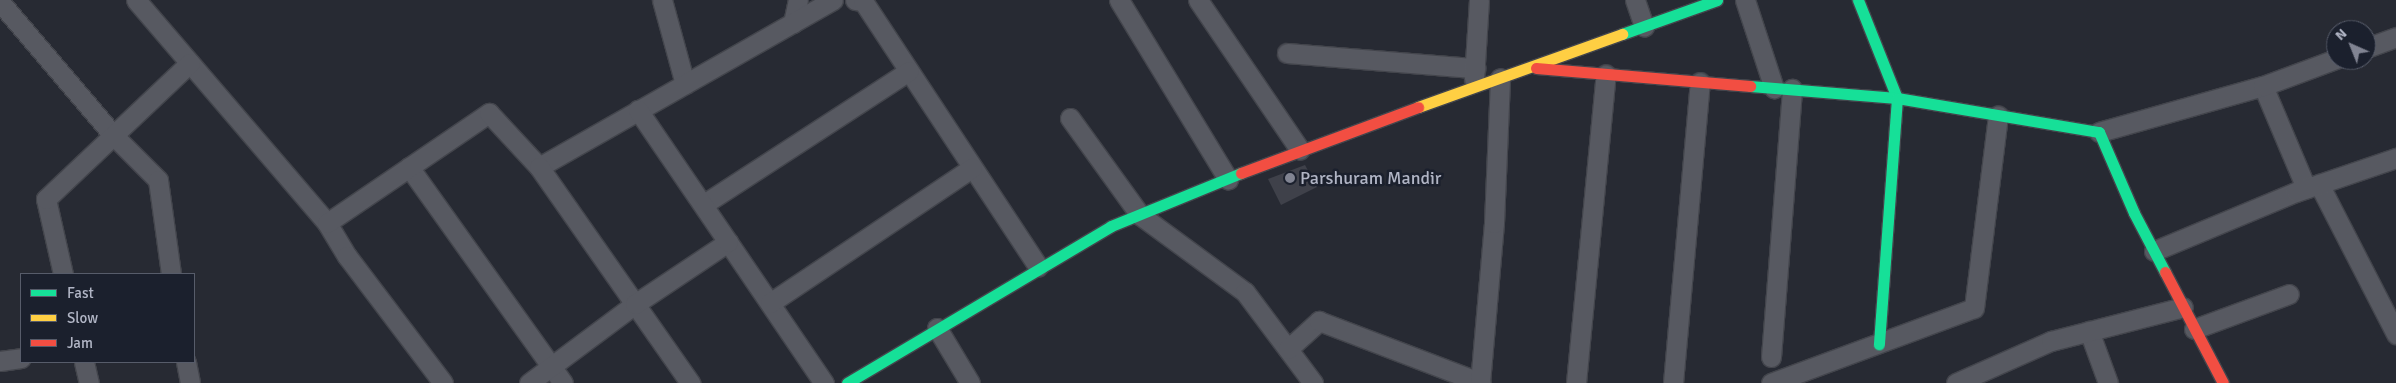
<!DOCTYPE html>
<style>
body{margin:0}
#map{position:relative;width:2396px;height:383px;overflow:hidden;background:#272a33;font-family:Signika,sans-serif}
div>[style]{position:absolute}
.building>*{inset:0;background:#3f414a}
.roads{filter:drop-shadow(1px 0 #43454c) drop-shadow(-1px 0 #43454c) drop-shadow(0 1px #43454c) drop-shadow(0 -1px #43454c)}
.street>*{height:19px;margin:-9.5px;padding:0 9.5px;transform-origin:9.5px;border-radius:9.5px;background:#575961}
.fast>*{height:11px;margin:-5.5px;padding:0 5.5px;transform-origin:5.5px;border-radius:5.5px;background:#16e098}
.slow>*{height:11px;margin:-5.5px;padding:0 5.5px;transform-origin:5.5px;border-radius:5.5px;background:#ffcf43}
.jam>*{height:11px;margin:-5.5px;padding:0 5.5px;transform-origin:5.5px;border-radius:5.5px;background:#f24e42}
.dots>*{width:14px;height:14px;translate:-50% -50%;box-sizing:border-box;border:2px solid #1b202d;border-radius:50%}
span{translate:-50% -50%;white-space:nowrap;text-align:center;line-height:1.15;-webkit-text-stroke:5px #1b202d;paint-order:stroke}
.poi-label{font-size:18px;color:#b1b5c5}
.left{translate:0 -50%;text-align:left}
.legend{position:absolute;left:20px;top:273px;width:175px;height:90px;box-sizing:border-box;background:#1b202d;border:1px solid #575c6a;margin:0;padding:6px 9px;list-style:none;font-size:15px;color:#b1b5c5}
.legend li{display:flex;align-items:center;gap:10px;height:25px}
.legend b{width:25px;border:1px solid #575c6a}
.north{position:absolute;left:2326px;top:20px;width:50px;height:50px;box-sizing:border-box;background:#1b202d;border:1px solid #575c6a;border-radius:50%;rotate:316deg;font-size:14px;font-weight:700;line-height:20px;text-align:center;color:#b1b5c5}
.north::after{content:'';display:block;margin:auto;width:18px;height:22px;background:#818492;clip-path:polygon(50% 0,100% 100%,50% 72%,0 100%)}
</style>
<div id="map">
<div class="building">
<div style="clip-path:polygon(1305px 165px,1317px 187px,1281px 205px,1268px 179px)"></div>
</div>
<div class="roads">
<div class="street">
<div style="left:136px;top:0;width:294px;rotate:49.4deg"></div>
<div style="left:327px;top:223px;width:39px;rotate:59deg"></div>
<div style="left:347px;top:256px;width:159px;rotate:52.9deg"></div>
<div style="left:662px;top:0;width:87px;rotate:74.7deg"></div>
<div style="left:855px;top:0;width:8px;rotate:7deg"></div>
<div style="left:863px;top:1px;width:318px;rotate:56.6deg"></div>
<div style="left:1119px;top:0;width:210px;rotate:58.7deg"></div>
<div style="left:1198px;top:0;width:181px;rotate:55.8deg"></div>
<div style="left:1635px;top:0;width:28px;rotate:71deg"></div>
<div style="left:1745px;top:0;width:93px;rotate:71.8deg"></div>
<div style="left:0;top:2px;width:176px;rotate:49.6deg"></div>
<div style="left:114px;top:136px;width:62px;rotate:45deg"></div>
<div style="left:158px;top:180px;width:95px;rotate:82.1deg"></div>
<div style="left:793px;top:23px;width:24px;rotate:-78deg"></div>
<div style="left:2366px;top:48px;width:32px;rotate:-20deg"></div>
<div style="left:1287px;top:53px;width:189px;rotate:4.6deg"></div>
<div style="left:1474px;top:79px;width:79px;rotate:-86.4deg"></div>
<div style="left:2263px;top:86px;width:111px;rotate:67.1deg"></div>
<div style="left:1070px;top:118px;width:120px;rotate:54.2deg"></div>
<div style="left:1140px;top:215px;width:130px;rotate:36.3deg"></div>
<div style="left:1245px;top:292px;width:114px;rotate:53.2deg"></div>
<div style="left:2099px;top:132px;width:170px;rotate:-15.7deg"></div>
<div style="left:2263px;top:86px;width:78px;rotate:-20.3deg"></div>
<div style="left:409px;top:167px;width:265px;rotate:54.5deg"></div>
<div style="left:539px;top:167px;width:338px;rotate:-29.6deg"></div>
<div style="left:2319px;top:184px;width:169px;rotate:62.8deg"></div>
<div style="left:704px;top:204px;width:244px;rotate:-33deg"></div>
<div style="left:327px;top:223px;width:196px;rotate:-34.2deg"></div>
<div style="left:489px;top:113px;width:74px;rotate:47.2deg"></div>
<div style="left:539px;top:167px;width:264px;rotate:55deg"></div>
<div style="left:728px;top:242px;width:171px;rotate:55.8deg"></div>
<div style="left:2154px;top:251px;width:154px;rotate:-22.6deg"></div>
<div style="left:2296px;top:192px;width:106px;rotate:-18.8deg"></div>
<div style="left:63px;top:274px;width:77px;rotate:-102.8deg"></div>
<div style="left:46px;top:199px;width:198px;rotate:-43.4deg"></div>
<div style="left:770px;top:303px;width:243px;rotate:-33.8deg"></div>
<div style="left:937px;top:328px;width:64px;rotate:59deg"></div>
<div style="left:2194px;top:329px;width:101px;rotate:-20.2deg"></div>
<div style="left:2089px;top:331px;width:55px;rotate:69.9deg"></div>
<div style="left:1288px;top:349px;width:42px;rotate:-42.1deg"></div>
<div style="left:1319px;top:321px;width:173px;rotate:20.9deg"></div>
<div style="left:1771px;top:357px;width:269px;rotate:-85.5deg"></div>
<div style="left:0;top:361px;width:21px;rotate:-8deg"></div>
<div style="left:84px;top:362px;width:22px;rotate:77deg"></div>
<div style="left:186px;top:362px;width:21px;rotate:79deg"></div>
<div style="left:529px;top:383px;width:132px;rotate:-36.7deg"></div>
<div style="left:635px;top:304px;width:112px;rotate:-33.7deg"></div>
<div style="left:728px;top:242px;width:160px;rotate:-124.3deg"></div>
<div style="left:1480px;top:383px;width:161px;rotate:-85deg"></div>
<div style="left:1494px;top:223px;width:145px;rotate:-87.6deg"></div>
<div style="left:1576px;top:383px;width:310px;rotate:-84.5deg"></div>
<div style="left:1673px;top:383px;width:302px;rotate:-84.9deg"></div>
<div style="left:1771px;top:383px;width:216px;rotate:-20.3deg"></div>
<div style="left:1974px;top:308px;width:194px;rotate:-82.9deg"></div>
<div style="left:1956px;top:383px;width:104px;rotate:-23.9deg"></div>
<div style="left:2051px;top:341px;width:136px;rotate:-14.4deg"></div>
</div>
<div class="fast">
<div style="left:1858px;top:0;width:105px;rotate:68.3deg"></div>
<div style="left:1897px;top:98px;width:205px;rotate:9.6deg"></div>
<div style="left:2099px;top:132px;width:88px;rotate:66.6deg"></div>
<div style="left:2134px;top:213px;width:67px;rotate:62.3deg"></div>
<div style="left:1622px;top:34px;width:101px;rotate:-19.7deg"></div>
<div style="left:1750px;top:86px;width:147px;rotate:4.7deg"></div>
<div style="left:1897px;top:98px;width:247px;rotate:94.2deg"></div>
<div style="left:847px;top:383px;width:307px;rotate:-30.7deg"></div>
<div style="left:1111px;top:226px;width:140px;rotate:-22.2deg"></div>
</div>
<div class="slow">
<div style="left:1418px;top:107px;width:217px;rotate:-19.7deg"></div>
</div>
<div class="jam">
<div style="left:1536px;top:68px;width:215px;rotate:4.8deg"></div>
<div style="left:1241px;top:173px;width:189px;rotate:-20.4deg"></div>
<div style="left:2165px;top:272px;width:125px;rotate:62.4deg"></div>
</div>
</div>
<div class="dots">
<div style="left:1290px;top:178px;background:#818492"></div>
</div>
<div class="poi-label">
<span class="left" style="left:1300px;top:178px">Parshuram Mandir</span>
</div>
<ul class="legend">
<li><b style="height:6px;background:#16e098"></b>Fast</li>
<li><b style="height:6px;background:#ffcf43"></b>Slow</li>
<li><b style="height:6px;background:#f24e42"></b>Jam</li>
</ul>
<div class="north">N</div>
</div>
